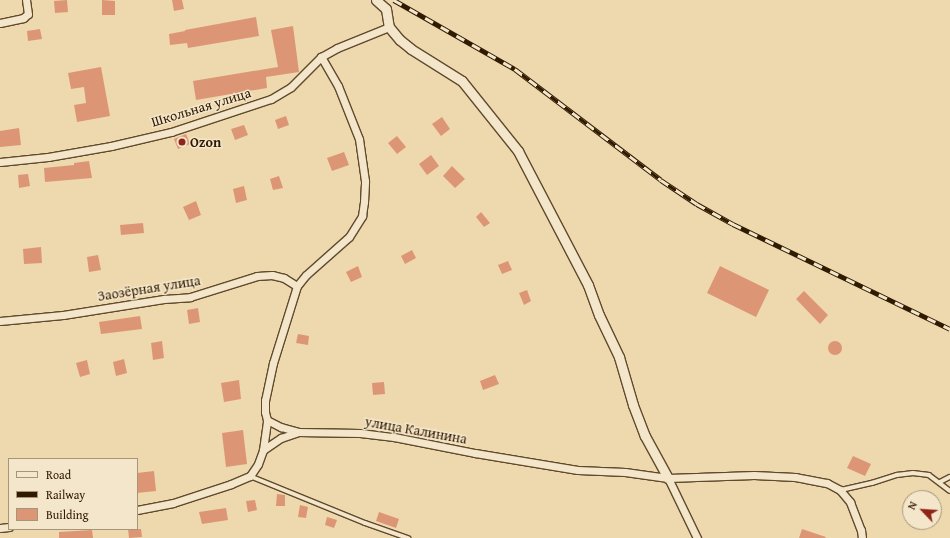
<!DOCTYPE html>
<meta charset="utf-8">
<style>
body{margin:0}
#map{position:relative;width:950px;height:538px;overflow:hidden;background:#eed8ae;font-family:"Gentium Book Plus",serif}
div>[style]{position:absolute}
.building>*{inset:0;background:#dd9675}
.round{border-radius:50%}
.roads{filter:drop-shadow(1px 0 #604a2c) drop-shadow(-1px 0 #604a2c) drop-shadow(0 1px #604a2c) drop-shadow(0 -1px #604a2c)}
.service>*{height:3.5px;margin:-1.75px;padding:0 1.75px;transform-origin:1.75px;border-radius:1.75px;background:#f4e6ca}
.minor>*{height:7px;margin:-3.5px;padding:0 3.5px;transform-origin:3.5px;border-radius:3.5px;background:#f4e6ca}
.tertiary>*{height:9px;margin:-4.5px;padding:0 4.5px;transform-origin:4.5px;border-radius:4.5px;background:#f4e6ca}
.rail>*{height:4.5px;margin-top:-2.25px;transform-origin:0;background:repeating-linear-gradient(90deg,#f4e6ca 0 9px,#311b00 0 18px);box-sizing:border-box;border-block:1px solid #311b00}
.dots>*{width:11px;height:11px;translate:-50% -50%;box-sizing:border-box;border:2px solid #f4e6ca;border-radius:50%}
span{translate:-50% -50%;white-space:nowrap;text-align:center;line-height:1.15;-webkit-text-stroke:3px #f4e6ca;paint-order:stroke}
.street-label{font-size:14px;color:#311b00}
.poi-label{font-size:14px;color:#311b00;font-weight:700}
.left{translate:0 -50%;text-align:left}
.legend{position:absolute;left:8px;top:458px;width:130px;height:72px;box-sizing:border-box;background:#f4e6ca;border:1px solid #a69579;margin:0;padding:5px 7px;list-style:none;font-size:12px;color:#311b00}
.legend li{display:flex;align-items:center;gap:8px;height:20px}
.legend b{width:20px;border:1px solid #a69579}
.north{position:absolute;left:902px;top:490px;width:40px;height:40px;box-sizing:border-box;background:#f4e6ca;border:1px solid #a69579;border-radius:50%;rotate:295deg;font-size:11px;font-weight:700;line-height:16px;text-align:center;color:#311b00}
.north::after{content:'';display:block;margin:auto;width:14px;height:18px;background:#8f2418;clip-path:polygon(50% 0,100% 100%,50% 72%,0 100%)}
</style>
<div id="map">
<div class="building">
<div style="clip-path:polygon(67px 0,68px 12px,55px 13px,54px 1px)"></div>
<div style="clip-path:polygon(102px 0,115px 1px,115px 15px,102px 15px)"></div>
<div style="clip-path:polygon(172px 0,182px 0,184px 9px,174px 11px)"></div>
<div style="clip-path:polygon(256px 17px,259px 36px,188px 48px,187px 43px,170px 45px,169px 34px,185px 31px,185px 30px)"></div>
<div style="clip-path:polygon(293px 26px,299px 72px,266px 77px,267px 88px,196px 100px,193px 81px,278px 67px,271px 30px)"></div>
<div style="clip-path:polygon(40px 29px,42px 39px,28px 41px,27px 31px)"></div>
<div style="clip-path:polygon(101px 67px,110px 116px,77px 122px,74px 105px,86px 103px,84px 87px,71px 89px,68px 73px)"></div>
<div style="clip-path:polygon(286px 116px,289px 125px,278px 129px,275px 120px)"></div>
<div style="clip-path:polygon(442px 117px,450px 129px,441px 136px,432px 124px)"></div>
<div style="clip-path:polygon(244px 125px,248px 135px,235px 140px,231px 129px)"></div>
<div style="clip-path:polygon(19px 128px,21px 145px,0 147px,0 131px)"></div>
<div style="clip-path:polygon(186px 134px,190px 144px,178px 149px,174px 139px)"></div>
<div style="clip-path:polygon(397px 136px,406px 147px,397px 154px,388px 143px)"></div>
<div style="clip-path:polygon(344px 152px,349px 165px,332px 171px,327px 158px)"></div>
<div style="clip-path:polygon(431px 155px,439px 166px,427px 175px,419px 164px)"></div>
<div style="clip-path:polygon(89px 161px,92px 178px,45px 182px,44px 168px,74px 165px,74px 163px)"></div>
<div style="clip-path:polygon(452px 166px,465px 179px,455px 188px,443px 176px)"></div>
<div style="clip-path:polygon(28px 174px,30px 186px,19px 188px,18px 175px)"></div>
<div style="clip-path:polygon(279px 176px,283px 188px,273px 190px,270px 179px)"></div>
<div style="clip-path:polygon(244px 186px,247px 200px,236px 203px,233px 189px)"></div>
<div style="clip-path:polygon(196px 201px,201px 215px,189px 220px,183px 207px)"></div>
<div style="clip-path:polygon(481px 212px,490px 223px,484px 227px,476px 217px)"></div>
<div style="clip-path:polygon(143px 223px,144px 233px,121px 235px,120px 225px)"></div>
<div style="clip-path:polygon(41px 247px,42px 263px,24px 264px,23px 249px)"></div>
<div style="clip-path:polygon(412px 250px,416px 258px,405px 264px,401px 256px)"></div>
<div style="clip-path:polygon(98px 255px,101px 270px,89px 272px,87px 257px)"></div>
<div style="clip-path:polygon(508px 261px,512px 270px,502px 274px,498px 265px)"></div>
<div style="clip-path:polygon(358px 266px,362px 277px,351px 282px,346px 272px)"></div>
<div style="clip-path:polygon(720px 266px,769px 290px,756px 317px,707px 293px)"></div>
<div style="clip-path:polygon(527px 290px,531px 301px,524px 305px,519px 293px)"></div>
<div style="clip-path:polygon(804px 291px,828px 315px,820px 324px,796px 299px)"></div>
<div style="clip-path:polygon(198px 308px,200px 322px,189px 324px,187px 310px)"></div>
<div style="clip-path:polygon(140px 316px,142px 329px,101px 334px,99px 322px)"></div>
<div style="clip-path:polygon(298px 334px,309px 336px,308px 345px,296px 343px)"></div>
<div class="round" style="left:828px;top:341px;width:14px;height:14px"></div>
<div style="clip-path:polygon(162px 341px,164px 358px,153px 360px,151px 343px)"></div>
<div style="clip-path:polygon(124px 359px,127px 373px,116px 376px,113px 362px)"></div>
<div style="clip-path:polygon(87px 360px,90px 374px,80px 377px,76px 363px)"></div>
<div style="clip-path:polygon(495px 375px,499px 384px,483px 390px,480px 381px)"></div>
<div style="clip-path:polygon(239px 380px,241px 399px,224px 402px,221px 383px)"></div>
<div style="clip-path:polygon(384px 382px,385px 394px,373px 395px,372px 383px)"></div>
<div style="clip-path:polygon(243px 430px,247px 464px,226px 467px,222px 433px)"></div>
<div style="clip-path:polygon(853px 456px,871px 464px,865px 476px,847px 468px)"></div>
<div style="clip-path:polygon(154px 471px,156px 491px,137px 493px,137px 473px)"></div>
<div style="clip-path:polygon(277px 494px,285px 495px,285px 506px,276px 506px)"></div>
<div style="clip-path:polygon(255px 500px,257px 510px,248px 512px,246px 501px)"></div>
<div style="clip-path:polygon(300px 505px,308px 507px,306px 518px,298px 517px)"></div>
<div style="clip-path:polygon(226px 508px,228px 520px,202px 524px,199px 512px)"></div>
<div style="clip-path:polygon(379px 512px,399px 519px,396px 528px,376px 521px)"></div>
<div style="clip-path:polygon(327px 517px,337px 520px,334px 528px,325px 525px)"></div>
<div style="clip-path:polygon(128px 529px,141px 529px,142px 537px,129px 538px)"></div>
<div style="clip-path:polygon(802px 529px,826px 537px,825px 538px,799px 538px)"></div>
<div style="clip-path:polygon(92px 530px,93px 538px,59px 538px,59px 532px)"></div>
</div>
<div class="roads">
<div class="service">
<div style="left:250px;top:476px;width:124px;rotate:22.2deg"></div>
<div style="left:365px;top:523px;width:46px;rotate:19.2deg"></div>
<div style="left:940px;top:482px;width:11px;rotate:-27deg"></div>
<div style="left:841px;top:490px;width:32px;rotate:-13deg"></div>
<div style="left:872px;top:483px;width:26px;rotate:-18deg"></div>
<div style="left:897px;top:475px;width:16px;rotate:-7deg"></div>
<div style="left:913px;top:473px;width:16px;rotate:7deg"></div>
<div style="left:929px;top:475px;width:26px;rotate:37deg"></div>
</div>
<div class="minor">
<div style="left:0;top:23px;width:24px;rotate:-12deg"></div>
<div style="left:23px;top:18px;width:6px;rotate:-39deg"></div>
<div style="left:28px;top:14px;width:14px;rotate:-98deg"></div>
<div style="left:0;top:162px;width:48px;rotate:-5.9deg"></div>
<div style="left:48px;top:157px;width:64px;rotate:-9.9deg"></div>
<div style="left:111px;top:146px;width:62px;rotate:-13.1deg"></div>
<div style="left:171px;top:132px;width:105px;rotate:-18.3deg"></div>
<div style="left:271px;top:99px;width:23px;rotate:-31deg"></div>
<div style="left:291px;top:87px;width:42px;rotate:-45deg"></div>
<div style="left:321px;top:57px;width:18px;rotate:-29deg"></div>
<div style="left:337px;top:48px;width:56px;rotate:-22deg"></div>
<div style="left:297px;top:286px;width:81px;rotate:107.3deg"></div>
<div style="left:273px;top:363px;width:38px;rotate:102deg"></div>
<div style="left:265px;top:400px;width:12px;rotate:90deg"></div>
<div style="left:265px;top:412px;width:8px;rotate:76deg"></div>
<div style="left:267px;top:420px;width:16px;rotate:27deg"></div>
<div style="left:281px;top:427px;width:18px;rotate:16deg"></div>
<div style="left:0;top:321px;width:63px;rotate:-5.4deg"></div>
<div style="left:63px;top:315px;width:102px;rotate:-9deg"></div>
<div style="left:164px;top:299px;width:26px;rotate:-4deg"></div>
<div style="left:190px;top:297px;width:70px;rotate:-17.4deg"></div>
<div style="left:257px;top:276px;width:15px;rotate:-4deg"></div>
<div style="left:272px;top:275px;width:12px;rotate:14deg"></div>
<div style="left:284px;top:278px;width:15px;rotate:32deg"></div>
<div style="left:297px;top:286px;width:14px;rotate:-51deg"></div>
<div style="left:306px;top:275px;width:57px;rotate:-41.5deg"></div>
<div style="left:349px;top:237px;width:25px;rotate:-58deg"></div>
<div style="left:362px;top:216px;width:14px;rotate:-82deg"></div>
<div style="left:364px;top:202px;width:21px;rotate:-87deg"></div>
<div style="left:365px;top:181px;width:42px;rotate:-98.1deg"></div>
<div style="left:359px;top:139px;width:57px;rotate:-111.6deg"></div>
<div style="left:338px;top:86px;width:34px;rotate:-120deg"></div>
<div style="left:263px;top:450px;width:30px;rotate:-82deg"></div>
<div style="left:668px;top:478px;width:67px;rotate:64.2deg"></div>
<div style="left:137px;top:510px;width:37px;rotate:-11deg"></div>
<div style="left:173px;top:503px;width:61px;rotate:-18.1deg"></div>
<div style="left:231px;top:484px;width:21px;rotate:-23deg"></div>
<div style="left:250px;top:476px;width:14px;rotate:-56deg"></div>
<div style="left:258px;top:464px;width:15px;rotate:-70deg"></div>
<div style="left:263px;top:450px;width:22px;rotate:-34deg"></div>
<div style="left:281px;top:438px;width:18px;rotate:-19deg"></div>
<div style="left:298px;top:432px;width:62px;rotate:0.9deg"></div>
<div style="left:360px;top:433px;width:34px;rotate:7deg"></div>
<div style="left:394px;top:437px;width:83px;rotate:11.2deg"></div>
<div style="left:475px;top:453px;width:104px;rotate:9.4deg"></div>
<div style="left:578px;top:470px;width:47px;rotate:2.4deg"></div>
<div style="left:625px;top:472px;width:43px;rotate:7.9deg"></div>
<div style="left:668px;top:478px;width:86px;rotate:-2deg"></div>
<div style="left:754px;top:475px;width:41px;rotate:2.8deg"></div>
<div style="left:795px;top:477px;width:33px;rotate:11deg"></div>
<div style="left:827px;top:483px;width:15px;rotate:28deg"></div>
<div style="left:840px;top:490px;width:16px;rotate:50deg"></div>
<div style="left:850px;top:502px;width:30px;rotate:69deg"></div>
<div style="left:861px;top:530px;width:8px;rotate:83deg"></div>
<div style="left:0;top:528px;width:9px;rotate:-6deg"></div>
</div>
<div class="tertiary">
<div style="left:376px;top:0;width:13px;rotate:42deg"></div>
<div style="left:386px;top:9px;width:18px;rotate:81deg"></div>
<div style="left:389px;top:27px;width:17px;rotate:50deg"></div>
<div style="left:400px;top:40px;width:14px;rotate:39deg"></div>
<div style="left:411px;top:49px;width:60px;rotate:32.1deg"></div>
<div style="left:462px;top:81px;width:90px;rotate:51.3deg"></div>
<div style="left:518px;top:151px;width:151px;rotate:62.4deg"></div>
<div style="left:588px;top:285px;width:32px;rotate:70deg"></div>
<div style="left:599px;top:315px;width:47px;rotate:64.5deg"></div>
<div style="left:619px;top:357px;width:50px;rotate:73.7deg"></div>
<div style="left:633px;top:405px;width:33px;rotate:69deg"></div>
<div style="left:645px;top:436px;width:48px;rotate:61.3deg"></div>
</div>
</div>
<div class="rail">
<div style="left:394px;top:0;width:139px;rotate:29.7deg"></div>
<div style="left:515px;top:69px;width:183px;rotate:37.2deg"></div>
<div style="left:661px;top:180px;width:43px;rotate:33.7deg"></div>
<div style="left:697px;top:204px;width:41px;rotate:29.1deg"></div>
<div style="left:733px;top:224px;width:241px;rotate:25.8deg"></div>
</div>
<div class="dots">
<div style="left:182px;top:142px;background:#8f2418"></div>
</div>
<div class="street-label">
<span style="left:201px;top:107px;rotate:-17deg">Школьная улица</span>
<span style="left:149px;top:288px;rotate:-9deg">Заозёрная улица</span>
<span style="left:416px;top:430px;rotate:10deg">улица Калинина</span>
</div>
<div class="poi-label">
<span class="left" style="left:190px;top:142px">Ozon</span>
</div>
<ul class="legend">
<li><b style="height:5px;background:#f4e6ca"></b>Road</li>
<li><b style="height:5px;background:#311b00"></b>Railway</li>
<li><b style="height:11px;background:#dd9675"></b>Building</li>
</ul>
<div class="north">N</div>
</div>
